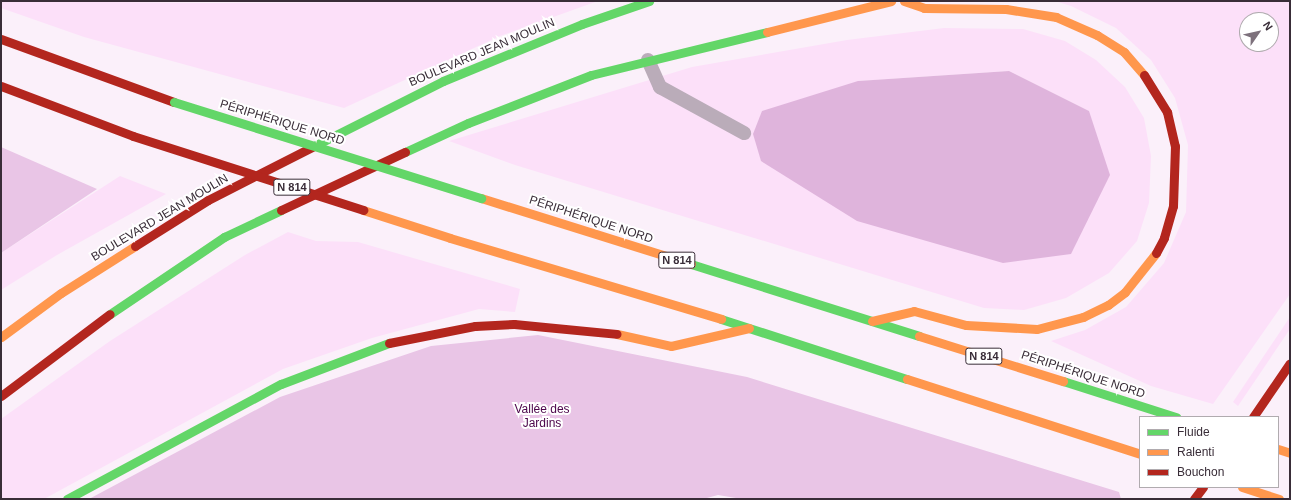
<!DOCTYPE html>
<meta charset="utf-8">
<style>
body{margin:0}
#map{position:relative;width:1291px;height:500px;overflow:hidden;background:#fbf0fa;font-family:Arial,sans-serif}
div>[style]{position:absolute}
.green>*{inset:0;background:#fce0f9}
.forest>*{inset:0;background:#e9c5e6}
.water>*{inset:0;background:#dfb4dc}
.lane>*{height:14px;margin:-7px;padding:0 7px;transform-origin:7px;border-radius:7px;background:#baacb9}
.fast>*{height:9px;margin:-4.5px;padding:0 4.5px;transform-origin:4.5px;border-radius:4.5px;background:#63d668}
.slow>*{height:9px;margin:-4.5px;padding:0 4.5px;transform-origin:4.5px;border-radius:4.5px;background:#ff974d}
.jam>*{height:9px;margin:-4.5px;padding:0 4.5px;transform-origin:4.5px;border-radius:4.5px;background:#b3261e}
.fast-bridge>*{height:9px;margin:-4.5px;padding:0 4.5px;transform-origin:4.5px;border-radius:4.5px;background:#63d668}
.slow-bridge>*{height:9px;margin:-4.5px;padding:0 4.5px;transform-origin:4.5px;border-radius:4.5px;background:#ff974d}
.jam-bridge>*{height:9px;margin:-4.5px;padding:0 4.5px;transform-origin:4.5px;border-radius:4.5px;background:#b3261e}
span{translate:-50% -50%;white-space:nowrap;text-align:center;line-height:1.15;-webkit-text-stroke:4px #fff;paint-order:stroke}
.shield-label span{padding:1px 3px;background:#fff;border:1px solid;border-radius:3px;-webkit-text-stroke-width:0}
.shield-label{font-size:11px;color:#392d38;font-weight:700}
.street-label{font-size:12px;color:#392d38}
.park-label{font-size:12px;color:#4c054b}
.frame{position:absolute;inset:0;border:2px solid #392d38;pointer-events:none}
.legend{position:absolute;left:1139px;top:416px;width:140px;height:72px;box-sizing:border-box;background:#fff;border:1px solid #b0abaf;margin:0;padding:5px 7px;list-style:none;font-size:12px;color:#392d38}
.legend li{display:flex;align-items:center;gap:8px;height:20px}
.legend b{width:20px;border:1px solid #b0abaf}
.north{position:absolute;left:1239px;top:12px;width:40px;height:40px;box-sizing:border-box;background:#fff;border:1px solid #b0abaf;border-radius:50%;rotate:56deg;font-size:11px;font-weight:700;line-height:16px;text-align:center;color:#392d38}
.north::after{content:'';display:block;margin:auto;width:14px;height:18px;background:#7d717c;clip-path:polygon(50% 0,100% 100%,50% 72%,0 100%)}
</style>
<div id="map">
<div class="green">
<div style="clip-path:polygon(1px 1px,208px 3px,598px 1px,500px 36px,344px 108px,84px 37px,1px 8px)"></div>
<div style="clip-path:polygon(evenodd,1055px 1px,1290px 1px,1290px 294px,1213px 404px,1151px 386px,1051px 341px,1085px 330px,1126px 307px,1164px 263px,1186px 212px,1188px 145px,1175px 98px,1151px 60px,1116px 28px,1071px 6px,1055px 1px,1247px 20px,1271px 20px,1271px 44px,1247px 44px,1247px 20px)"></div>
<div style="clip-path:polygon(evenodd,944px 28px,1023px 29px,1065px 41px,1096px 60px,1125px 87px,1144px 118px,1151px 156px,1149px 203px,1137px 241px,1109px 273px,1066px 298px,1024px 310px,984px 308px,515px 165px,449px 141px,692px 67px,847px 40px,944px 28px,1009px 71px,1089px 111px,858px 81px,1009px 71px)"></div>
<div style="clip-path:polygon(120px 176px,166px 194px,57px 255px,1px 290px,1px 253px)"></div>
<div style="clip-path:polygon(288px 232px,316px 241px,358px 242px,520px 289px,515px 312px,479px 309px,372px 338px,283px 369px,44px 499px,1px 499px,1px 419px,110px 341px,245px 255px)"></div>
<div style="clip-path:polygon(1290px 317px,1290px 329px,1238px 406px,1233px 402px)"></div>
</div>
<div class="forest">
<div style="clip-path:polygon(1px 147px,97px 189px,1px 253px)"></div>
<div style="clip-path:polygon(538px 335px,747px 377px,1119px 492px,1121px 499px,742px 499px,718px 495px,703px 499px,89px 499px,280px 397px,431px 346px)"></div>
</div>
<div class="water">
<div style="clip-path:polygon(1009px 71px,1089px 111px,1110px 175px,1071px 254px,1003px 263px,857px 221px,761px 161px,753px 134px,762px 111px,858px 81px)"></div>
</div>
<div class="lane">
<div style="left:648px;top:60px;width:30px;rotate:66deg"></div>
<div style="left:660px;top:87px;width:96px;rotate:28.7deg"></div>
</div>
<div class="fast">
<div style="left:314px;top:146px;width:144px;rotate:-26.7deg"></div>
<div style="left:443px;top:81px;width:150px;rotate:-22.3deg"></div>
<div style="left:582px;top:24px;width:71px;rotate:-18.9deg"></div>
<div style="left:405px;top:152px;width:69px;rotate:-24.7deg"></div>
<div style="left:468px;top:123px;width:132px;rotate:-21.3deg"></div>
<div style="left:591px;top:75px;width:181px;rotate:-13.7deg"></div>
<div style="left:691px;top:264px;width:239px;rotate:17.5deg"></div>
<div style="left:110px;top:314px;width:138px;rotate:-34deg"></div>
<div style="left:224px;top:237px;width:63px;rotate:-25.3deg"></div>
<div style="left:721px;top:319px;width:195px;rotate:17.9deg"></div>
<div style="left:1063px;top:381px;width:119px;rotate:17.7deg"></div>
<div style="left:67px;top:499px;width:243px;rotate:-28.3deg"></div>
<div style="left:281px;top:384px;width:116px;rotate:-20.8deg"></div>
</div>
<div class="slow">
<div style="left:904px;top:1px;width:21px;rotate:19deg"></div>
<div style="left:924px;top:8px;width:82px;rotate:0.7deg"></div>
<div style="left:1006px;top:9px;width:51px;rotate:9.1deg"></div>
<div style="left:1056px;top:17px;width:45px;rotate:23.7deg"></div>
<div style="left:1097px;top:35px;width:32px;rotate:32deg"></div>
<div style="left:1124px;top:52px;width:30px;rotate:49deg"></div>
<div style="left:767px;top:32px;width:128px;rotate:-14deg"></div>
<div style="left:481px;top:198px;width:220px;rotate:17.4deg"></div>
<div style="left:450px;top:238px;width:283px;rotate:16.6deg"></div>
<div style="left:872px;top:321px;width:43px;rotate:-13.4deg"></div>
<div style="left:914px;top:311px;width:54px;rotate:15.1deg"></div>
<div style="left:966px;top:325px;width:71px;rotate:3.2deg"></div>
<div style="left:1037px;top:329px;width:48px;rotate:-14.6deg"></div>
<div style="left:1083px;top:317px;width:28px;rotate:-26deg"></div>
<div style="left:1108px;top:305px;width:21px;rotate:-37deg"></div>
<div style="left:1125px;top:292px;width:50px;rotate:-51.5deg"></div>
<div style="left:617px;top:334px;width:55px;rotate:12.5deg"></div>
<div style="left:671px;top:346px;width:80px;rotate:-13deg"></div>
<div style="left:919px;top:336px;width:151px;rotate:17.4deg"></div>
<div style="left:1px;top:337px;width:74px;rotate:-36.3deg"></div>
<div style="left:61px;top:293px;width:88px;rotate:-32.4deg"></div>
<div style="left:907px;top:379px;width:245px;rotate:17.8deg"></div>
<div style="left:1278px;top:449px;width:13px;rotate:18deg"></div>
<div style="left:1242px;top:487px;width:39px;rotate:18deg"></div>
</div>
<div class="jam">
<div style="left:1px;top:39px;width:184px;rotate:20deg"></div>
<div style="left:1144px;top:75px;width:44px;rotate:58.1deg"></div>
<div style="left:1167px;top:112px;width:35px;rotate:77deg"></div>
<div style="left:1175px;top:146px;width:60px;rotate:91.9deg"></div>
<div style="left:1173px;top:206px;width:33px;rotate:106deg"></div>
<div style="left:1164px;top:238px;width:17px;rotate:118deg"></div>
<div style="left:1px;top:86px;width:141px;rotate:20.7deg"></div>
<div style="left:281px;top:210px;width:137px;rotate:-25.1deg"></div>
<div style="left:135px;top:246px;width:86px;rotate:-32.2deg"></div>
<div style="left:208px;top:200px;width:119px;rotate:-27deg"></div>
<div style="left:389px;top:343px;width:88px;rotate:-11.2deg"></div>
<div style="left:475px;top:326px;width:39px;rotate:-3deg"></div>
<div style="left:514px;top:324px;width:103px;rotate:5.5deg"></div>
<div style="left:1px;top:396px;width:136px;rotate:-37deg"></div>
<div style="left:1253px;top:417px;width:65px;rotate:-55.6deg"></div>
<div style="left:1194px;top:499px;width:15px;rotate:-53deg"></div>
</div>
<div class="fast-bridge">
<div style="left:174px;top:102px;width:322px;rotate:17.4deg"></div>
</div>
<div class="slow-bridge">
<div style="left:363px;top:210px;width:91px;rotate:17.8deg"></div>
</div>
<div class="jam-bridge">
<div style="left:133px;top:136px;width:242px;rotate:17.8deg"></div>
</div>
<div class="shield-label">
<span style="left:292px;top:187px">N 814</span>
<span style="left:677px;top:260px">N 814</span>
<span style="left:984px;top:356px">N 814</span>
</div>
<div class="street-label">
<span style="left:482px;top:53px;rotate:-23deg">BOULEVARD JEAN MOULIN</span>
<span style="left:282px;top:123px;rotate:17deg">PÉRIPHÉRIQUE NORD</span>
<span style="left:160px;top:218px;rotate:-31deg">BOULEVARD JEAN MOULIN</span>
<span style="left:591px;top:220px;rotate:18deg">PÉRIPHÉRIQUE NORD</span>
<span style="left:1083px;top:375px;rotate:18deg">PÉRIPHÉRIQUE NORD</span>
</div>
<div class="park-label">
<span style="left:542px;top:417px">Vallée des<br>Jardins</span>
</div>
<div class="frame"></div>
<ul class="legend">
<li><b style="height:5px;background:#63d668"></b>Fluide</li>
<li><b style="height:5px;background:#ff974d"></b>Ralenti</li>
<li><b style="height:5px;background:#b3261e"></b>Bouchon</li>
</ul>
<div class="north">N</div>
</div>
